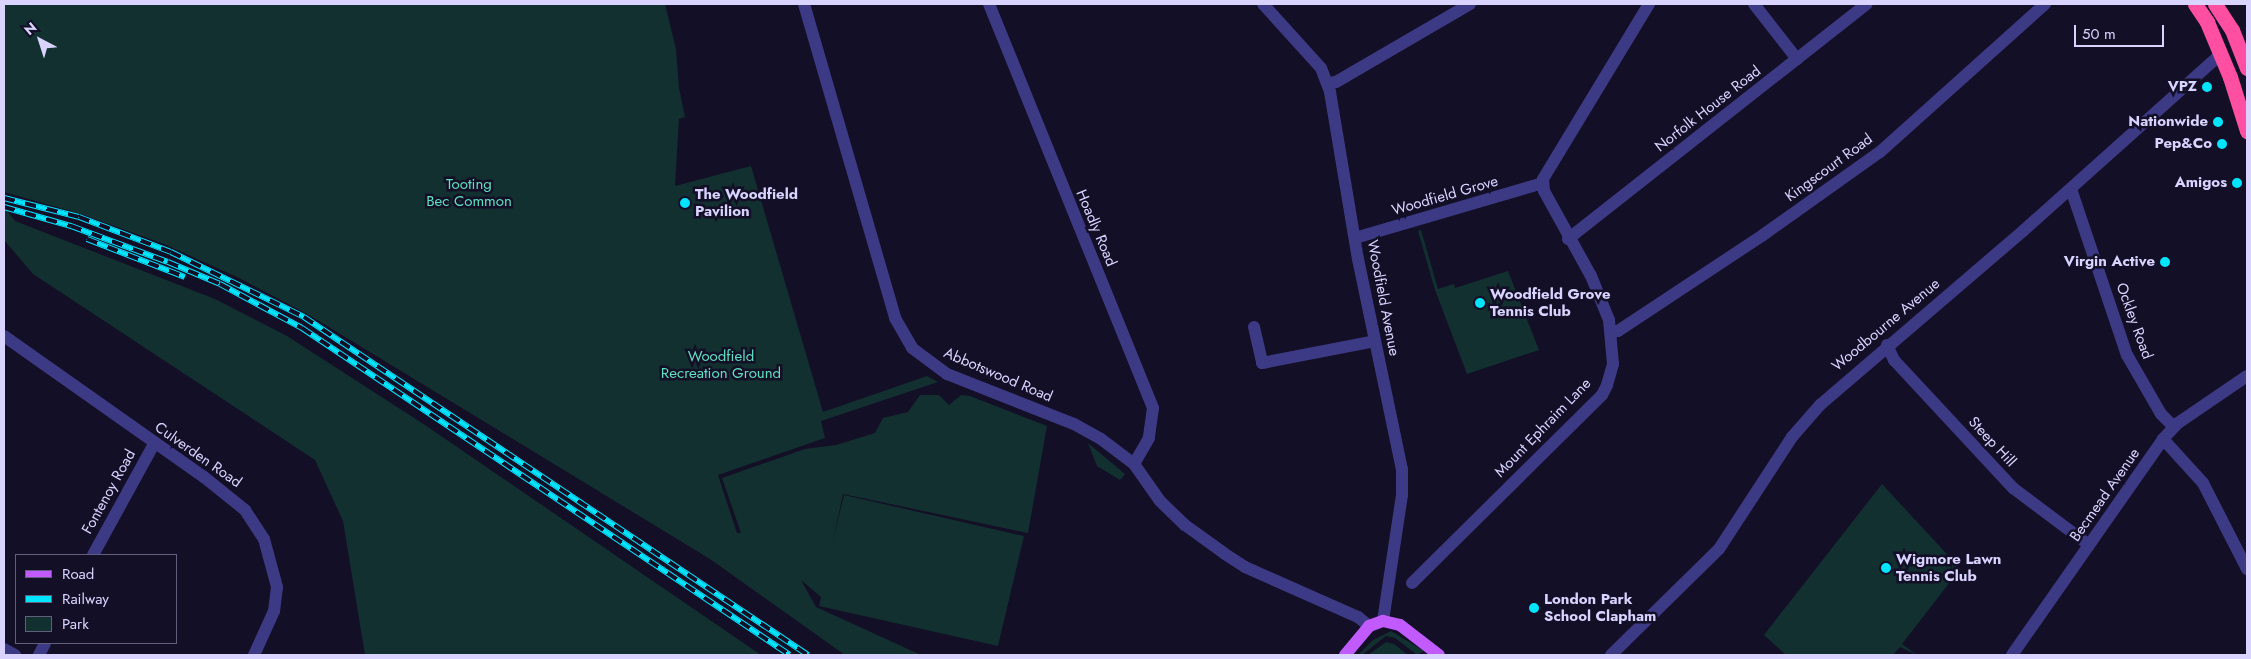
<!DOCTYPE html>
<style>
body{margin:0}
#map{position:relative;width:2251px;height:659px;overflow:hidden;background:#130f26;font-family:Jost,sans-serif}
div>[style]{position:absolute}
.green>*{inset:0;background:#12302f}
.minor>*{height:12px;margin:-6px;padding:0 6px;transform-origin:6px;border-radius:6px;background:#3d3a85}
.major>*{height:12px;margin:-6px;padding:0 6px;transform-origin:6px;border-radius:6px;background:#c25bff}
.highway>*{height:15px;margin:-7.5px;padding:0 7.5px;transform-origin:7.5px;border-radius:7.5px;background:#ff4fa3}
.rail>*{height:5.5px;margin-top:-2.75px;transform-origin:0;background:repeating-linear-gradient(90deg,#130f26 0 11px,#00e5ff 0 22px);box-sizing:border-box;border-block:1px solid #00e5ff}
.dots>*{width:14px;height:14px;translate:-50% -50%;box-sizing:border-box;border:2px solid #130f26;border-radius:50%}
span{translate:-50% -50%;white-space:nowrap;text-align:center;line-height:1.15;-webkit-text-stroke:5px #130f26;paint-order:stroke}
.poi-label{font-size:15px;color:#d9d4ff;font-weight:700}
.right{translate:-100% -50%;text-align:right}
.left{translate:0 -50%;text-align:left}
.street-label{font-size:15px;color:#d9d4ff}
.park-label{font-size:15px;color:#5fe0c0}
.frame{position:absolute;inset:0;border:5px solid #d9d4ff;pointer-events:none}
.legend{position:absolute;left:15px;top:554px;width:162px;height:90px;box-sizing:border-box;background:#130f26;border:1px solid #625e7d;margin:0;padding:6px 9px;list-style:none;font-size:15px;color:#d9d4ff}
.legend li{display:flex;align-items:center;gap:10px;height:25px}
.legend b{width:25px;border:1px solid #625e7d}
.north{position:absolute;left:15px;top:15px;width:50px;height:50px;-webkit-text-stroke:4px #130f26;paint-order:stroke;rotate:320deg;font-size:14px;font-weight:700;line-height:20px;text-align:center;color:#d9d4ff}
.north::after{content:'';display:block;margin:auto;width:18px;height:22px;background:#d9d4ff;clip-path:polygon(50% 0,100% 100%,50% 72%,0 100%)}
.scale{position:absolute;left:2074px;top:25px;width:90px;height:22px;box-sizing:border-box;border:2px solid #d9d4ff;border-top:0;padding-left:6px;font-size:15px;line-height:18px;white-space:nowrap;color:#d9d4ff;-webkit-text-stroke:4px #130f26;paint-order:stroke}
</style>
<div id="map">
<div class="green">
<div style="clip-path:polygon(4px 4px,665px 4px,676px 49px,679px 88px,685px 117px,679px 119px,675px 186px,751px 166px,823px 412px,927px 376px,938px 382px,821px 421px,825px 438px,718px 475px,737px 533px,741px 533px,722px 478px,805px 449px,836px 445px,875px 433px,883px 418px,908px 412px,920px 395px,939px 395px,949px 405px,961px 395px,970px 396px,1047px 426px,1028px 533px,843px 494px,833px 541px,844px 495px,1024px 536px,998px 646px,819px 606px,821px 597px,801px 580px,816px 607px,921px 655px,845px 655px,710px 559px,309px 315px,239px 278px,164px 244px,84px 215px,4px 192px)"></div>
<div style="clip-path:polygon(4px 207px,15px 221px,215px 299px,287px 336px,425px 425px,761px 655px,365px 655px,343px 521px,315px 460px,33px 274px,4px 240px)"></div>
<div style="clip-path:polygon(1421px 230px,1438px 289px,1454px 284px,1455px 288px,1508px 271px,1539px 350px,1467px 374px,1435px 290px,1418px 231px)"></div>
<div style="clip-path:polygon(1088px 443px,1125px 474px,1120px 480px,1097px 466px)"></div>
<div style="clip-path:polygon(1882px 484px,1957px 565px,1954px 570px,1957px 573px,1902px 644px,1917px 655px,1900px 647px,1893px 655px,1786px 655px,1764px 635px)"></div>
<div style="clip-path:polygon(1391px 631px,1424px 651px,1417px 655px,1395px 638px,1386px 636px,1362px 655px,1359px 654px,1373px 640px)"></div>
<div style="clip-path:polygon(1386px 642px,1394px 644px,1408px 655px,1368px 655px)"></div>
</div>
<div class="minor">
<div style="left:804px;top:4px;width:327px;rotate:73.8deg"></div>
<div style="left:895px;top:318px;width:34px;rotate:60deg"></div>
<div style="left:912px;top:348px;width:44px;rotate:36.6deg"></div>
<div style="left:947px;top:374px;width:136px;rotate:21.5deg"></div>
<div style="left:1074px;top:424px;width:31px;rotate:29deg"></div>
<div style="left:1101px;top:439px;width:41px;rotate:37.1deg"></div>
<div style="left:1134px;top:464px;width:45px;rotate:54.9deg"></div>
<div style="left:1160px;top:501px;width:35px;rotate:44deg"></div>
<div style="left:1185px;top:525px;width:49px;rotate:35.9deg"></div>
<div style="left:1225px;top:554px;width:24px;rotate:33deg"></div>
<div style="left:1245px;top:567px;width:124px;rotate:23.9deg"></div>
<div style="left:1358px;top:617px;width:14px;rotate:39deg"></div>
<div style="left:989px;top:4px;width:436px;rotate:67.9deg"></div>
<div style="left:1153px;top:408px;width:30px;rotate:98deg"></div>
<div style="left:1149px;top:438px;width:30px;rotate:120deg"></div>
<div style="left:1263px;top:4px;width:86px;rotate:47.8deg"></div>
<div style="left:1321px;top:68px;width:26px;rotate:69deg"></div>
<div style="left:1330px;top:92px;width:169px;rotate:80.5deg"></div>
<div style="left:1358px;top:259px;width:215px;rotate:78.2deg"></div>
<div style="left:1402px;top:469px;width:26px;rotate:90deg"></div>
<div style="left:1402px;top:495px;width:127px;rotate:98.6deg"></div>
<div style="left:1754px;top:4px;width:70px;rotate:52deg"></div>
<div style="left:1328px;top:83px;width:8px;rotate:-7deg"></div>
<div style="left:1336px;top:82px;width:155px;rotate:-30.2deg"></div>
<div style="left:2071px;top:189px;width:175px;rotate:71.4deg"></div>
<div style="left:2127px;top:355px;width:68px;rotate:60deg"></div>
<div style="left:2161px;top:414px;width:18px;rotate:45deg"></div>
<div style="left:1355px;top:238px;width:196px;rotate:-16.3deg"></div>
<div style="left:1568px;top:239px;width:380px;rotate:-38.2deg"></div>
<div style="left:1254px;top:327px;width:37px;rotate:77deg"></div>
<div style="left:1262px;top:363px;width:115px;rotate:-11deg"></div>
<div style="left:1611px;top:332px;width:7px;rotate:-8deg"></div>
<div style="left:1618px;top:331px;width:174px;rotate:-33.5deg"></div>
<div style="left:1763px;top:235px;width:143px;rotate:-35.4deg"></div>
<div style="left:1880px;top:152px;width:222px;rotate:-41.9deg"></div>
<div style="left:4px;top:336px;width:245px;rotate:35.2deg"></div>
<div style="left:204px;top:477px;width:53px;rotate:38.8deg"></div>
<div style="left:245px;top:510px;width:35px;rotate:57deg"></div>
<div style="left:264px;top:539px;width:50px;rotate:74.8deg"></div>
<div style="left:277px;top:587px;width:24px;rotate:97deg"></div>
<div style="left:274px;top:611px;width:48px;rotate:114.4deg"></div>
<div style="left:1887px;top:345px;width:17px;rotate:65deg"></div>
<div style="left:1894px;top:360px;width:175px;rotate:47.1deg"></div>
<div style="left:2013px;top:488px;width:95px;rotate:36.9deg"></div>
<div style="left:2163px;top:439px;width:59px;rotate:47.7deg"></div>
<div style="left:2203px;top:483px;width:97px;rotate:62.9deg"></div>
<div style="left:93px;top:555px;width:127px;rotate:-61.2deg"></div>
<div style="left:1412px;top:583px;width:267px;rotate:-44.7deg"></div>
<div style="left:1602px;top:395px;width:11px;rotate:-63deg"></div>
<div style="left:1607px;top:385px;width:22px;rotate:-74deg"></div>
<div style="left:1613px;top:364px;width:44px;rotate:-95.2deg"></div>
<div style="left:1609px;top:320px;width:48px;rotate:-112.2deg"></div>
<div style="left:1591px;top:276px;width:97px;rotate:-118.9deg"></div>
<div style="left:1544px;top:191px;width:12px;rotate:-95deg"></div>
<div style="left:1543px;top:179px;width:205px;rotate:-58.8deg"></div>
<div style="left:4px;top:649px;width:13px;rotate:29deg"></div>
<div style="left:39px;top:655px;width:13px;rotate:-63deg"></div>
<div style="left:1611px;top:655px;width:151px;rotate:-44.5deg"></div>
<div style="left:1719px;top:549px;width:134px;rotate:-56.9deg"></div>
<div style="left:1792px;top:437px;width:43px;rotate:-48.8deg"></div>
<div style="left:1820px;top:405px;width:267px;rotate:-40.6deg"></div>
<div style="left:2023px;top:231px;width:264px;rotate:-41.8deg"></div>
<div style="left:2012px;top:655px;width:264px;rotate:-55deg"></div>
<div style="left:2163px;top:439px;width:22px;rotate:-47deg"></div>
<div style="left:2178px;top:423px;width:83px;rotate:-34.3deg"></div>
</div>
<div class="major">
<div style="left:1345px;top:655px;width:38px;rotate:-50deg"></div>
<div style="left:1369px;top:626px;width:15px;rotate:-20deg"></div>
<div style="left:1383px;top:621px;width:17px;rotate:13deg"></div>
<div style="left:1400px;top:625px;width:49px;rotate:37.6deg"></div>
</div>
<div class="highway">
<div style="left:2195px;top:4px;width:22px;rotate:56deg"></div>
<div style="left:2207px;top:22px;width:60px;rotate:67.3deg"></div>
<div style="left:2230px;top:77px;width:57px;rotate:72.5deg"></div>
<div style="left:2215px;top:4px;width:31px;rotate:57deg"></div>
<div style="left:2232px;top:30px;width:41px;rotate:68.5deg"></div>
</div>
<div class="rail">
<div style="left:4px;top:198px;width:77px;rotate:14.2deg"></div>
<div style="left:79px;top:217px;width:98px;rotate:20.8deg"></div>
<div style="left:171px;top:252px;width:148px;rotate:26deg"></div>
<div style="left:304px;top:317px;width:607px;rotate:33.85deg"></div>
<div style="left:4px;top:207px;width:70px;rotate:15.8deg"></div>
<div style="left:71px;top:226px;width:103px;rotate:20.4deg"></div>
<div style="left:168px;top:262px;width:56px;rotate:22.9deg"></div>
<div style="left:220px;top:284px;width:93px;rotate:28.2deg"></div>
<div style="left:302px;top:328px;width:587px;rotate:33.83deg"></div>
<div style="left:87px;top:239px;width:105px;rotate:21.2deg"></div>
</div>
<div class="dots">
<div style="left:2207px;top:87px;background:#00e5ff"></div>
<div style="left:2218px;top:122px;background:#00e5ff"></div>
<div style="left:2222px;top:144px;background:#00e5ff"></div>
<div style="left:2237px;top:183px;background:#00e5ff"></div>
<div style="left:685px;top:203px;background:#00e5ff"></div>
<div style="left:2165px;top:262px;background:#00e5ff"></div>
<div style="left:1480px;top:303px;background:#00e5ff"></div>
<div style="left:1886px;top:568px;background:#00e5ff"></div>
<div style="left:1534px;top:608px;background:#00e5ff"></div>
</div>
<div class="poi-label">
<span class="right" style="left:2197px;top:87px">VPZ</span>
<span class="right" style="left:2208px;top:122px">Nationwide</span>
<span class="right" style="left:2212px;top:144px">Pep&amp;Co</span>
<span class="right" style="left:2227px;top:183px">Amigos</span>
<span class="left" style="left:695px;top:203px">The Woodfield<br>Pavilion</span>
<span class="right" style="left:2155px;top:262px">Virgin Active</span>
<span class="left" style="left:1490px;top:303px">Woodfield Grove<br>Tennis Club</span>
<span class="left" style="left:1896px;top:568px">Wigmore Lawn<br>Tennis Club</span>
<span class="left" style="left:1544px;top:608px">London Park<br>School Clapham</span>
</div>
<div class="street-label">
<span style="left:1708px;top:109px;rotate:-38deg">Norfolk House Road</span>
<span style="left:1829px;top:168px;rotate:-36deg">Kingscourt Road</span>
<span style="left:1445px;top:196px;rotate:-16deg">Woodfield Grove</span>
<span style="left:1096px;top:228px;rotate:67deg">Hoadly Road</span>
<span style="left:1383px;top:298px;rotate:79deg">Woodfield Avenue</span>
<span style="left:2134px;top:321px;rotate:70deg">Ockley Road</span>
<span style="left:1886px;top:325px;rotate:-40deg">Woodbourne Avenue</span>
<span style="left:998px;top:375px;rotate:23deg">Abbotswood Road</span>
<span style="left:1543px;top:428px;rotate:-46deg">Mount Ephraim Lane</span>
<span style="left:1992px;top:442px;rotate:47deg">Steep Hill</span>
<span style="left:198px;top:455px;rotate:35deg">Culverden Road</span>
<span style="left:109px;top:492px;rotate:-61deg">Fontenoy Road</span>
<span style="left:2105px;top:495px;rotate:-55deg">Becmead Avenue</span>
</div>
<div class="park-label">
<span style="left:469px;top:193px">Tooting<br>Bec Common</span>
<span style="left:721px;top:365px">Woodfield<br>Recreation Ground</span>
</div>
<div class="frame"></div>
<ul class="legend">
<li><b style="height:6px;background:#c25bff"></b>Road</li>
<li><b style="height:6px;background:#00e5ff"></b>Railway</li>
<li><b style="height:14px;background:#12302f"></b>Park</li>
</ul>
<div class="north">N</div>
<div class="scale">50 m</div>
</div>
